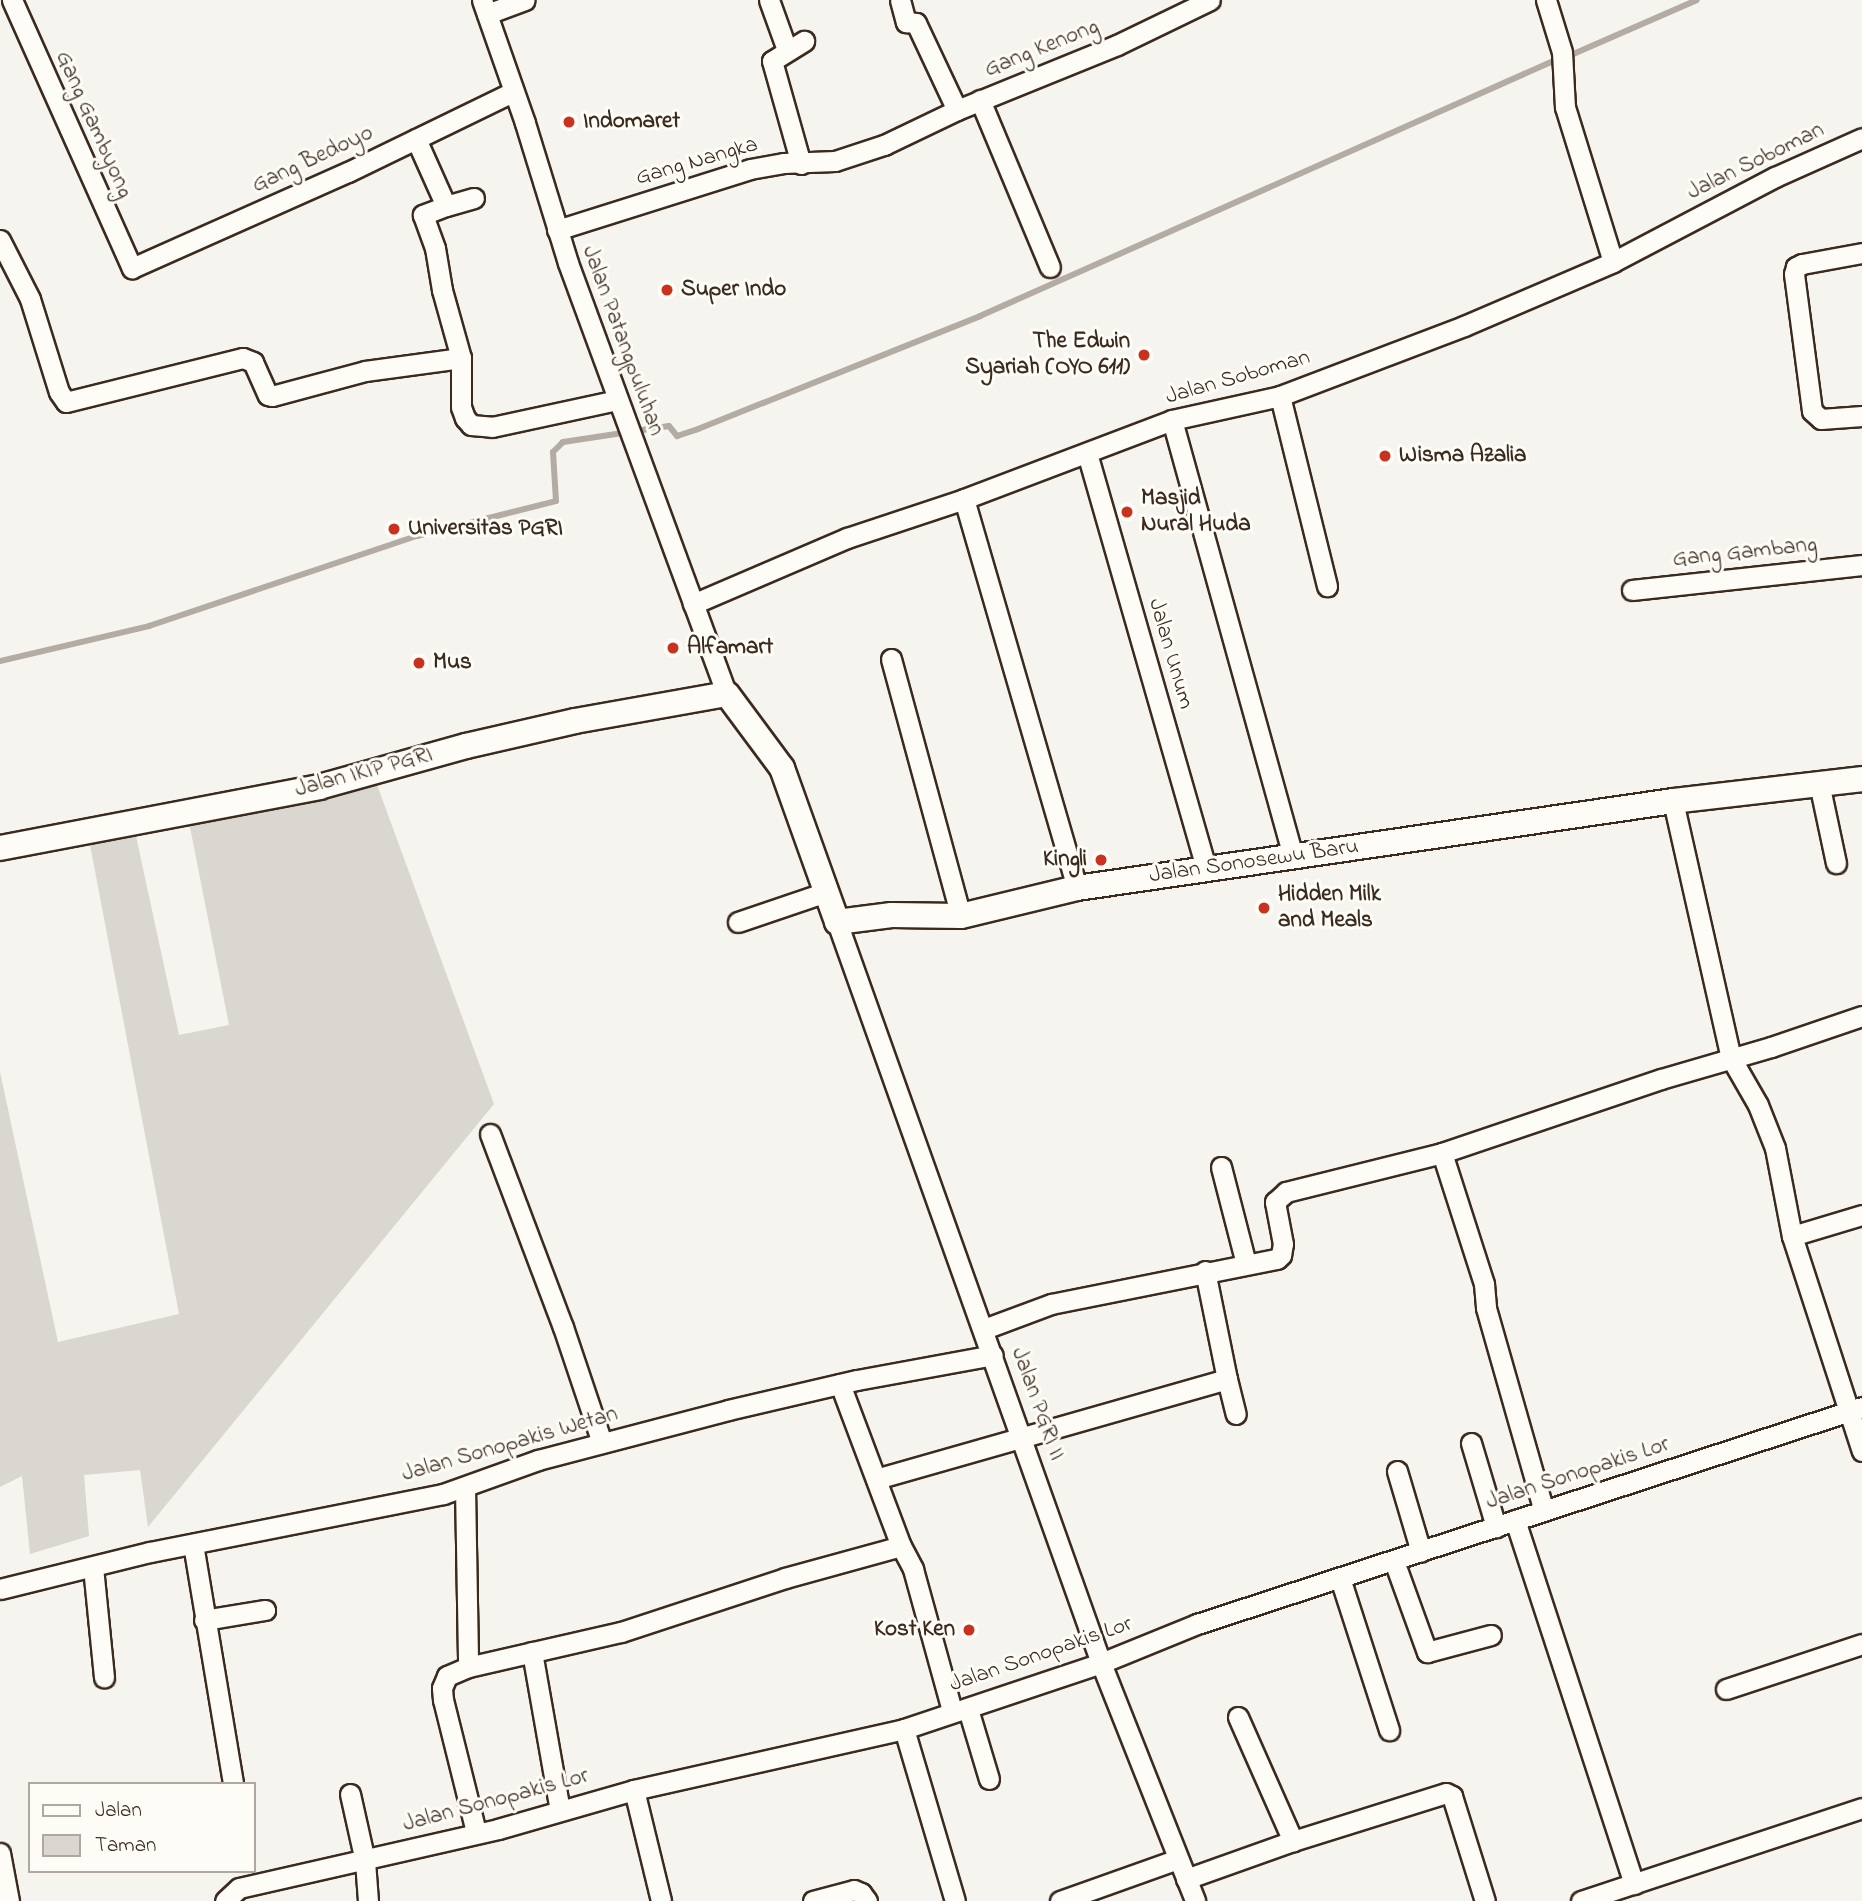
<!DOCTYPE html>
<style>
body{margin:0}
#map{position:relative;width:1862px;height:1901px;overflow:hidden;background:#f5f4ee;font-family:"Indie Flower",sans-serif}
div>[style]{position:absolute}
.green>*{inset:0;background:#dad6d0}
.stream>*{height:6px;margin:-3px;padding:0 3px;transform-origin:3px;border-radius:3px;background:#b4aca4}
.roads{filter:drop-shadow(2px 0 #3b2a1e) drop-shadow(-2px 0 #3b2a1e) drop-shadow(0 2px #3b2a1e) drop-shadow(0 -2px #3b2a1e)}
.minor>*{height:19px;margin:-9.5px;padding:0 9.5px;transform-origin:9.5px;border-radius:9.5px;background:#fdfcf7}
.major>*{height:24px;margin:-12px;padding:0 12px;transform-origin:12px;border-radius:12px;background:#fdfcf7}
.dots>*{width:19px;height:19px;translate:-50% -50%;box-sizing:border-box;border:4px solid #fdfcf7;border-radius:50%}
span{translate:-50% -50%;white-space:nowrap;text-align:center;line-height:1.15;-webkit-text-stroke:6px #fdfcf7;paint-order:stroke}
.street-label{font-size:23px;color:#3b2a1e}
.poi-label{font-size:23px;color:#3b2a1e;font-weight:700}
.left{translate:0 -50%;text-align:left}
.right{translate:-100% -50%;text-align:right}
.legend{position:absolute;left:28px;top:1782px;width:228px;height:91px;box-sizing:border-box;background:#fdfcf7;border:2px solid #afa8a0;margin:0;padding:9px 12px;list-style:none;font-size:21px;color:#3b2a1e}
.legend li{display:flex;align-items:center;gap:14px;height:35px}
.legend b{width:35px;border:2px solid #afa8a0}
</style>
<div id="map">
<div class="green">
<div style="clip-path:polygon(376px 782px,494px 1104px,148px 1527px,140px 1470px,84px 1475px,89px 1536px,30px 1554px,22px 1476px,0 1487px,0 1072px,58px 1342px,179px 1314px,88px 834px,134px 827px,179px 1035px,229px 1025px,187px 812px)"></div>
</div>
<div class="stream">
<div style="left:1571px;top:55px;width:137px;rotate:-23.6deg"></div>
<div style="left:0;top:661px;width:153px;rotate:-13.2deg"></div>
<div style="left:149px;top:626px;width:283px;rotate:-18.6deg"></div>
<div style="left:417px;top:536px;width:143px;rotate:-14.1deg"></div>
<div style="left:556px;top:501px;width:49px;rotate:-93.5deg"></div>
<div style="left:553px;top:452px;width:14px;rotate:-45deg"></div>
<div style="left:563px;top:442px;width:107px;rotate:-8.6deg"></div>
<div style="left:669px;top:426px;width:13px;rotate:51deg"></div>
<div style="left:677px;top:436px;width:22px;rotate:-18deg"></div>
<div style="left:698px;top:429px;width:304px;rotate:-21.8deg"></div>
<div style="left:980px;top:316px;width:625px;rotate:-23.98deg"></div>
</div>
<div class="roads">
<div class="minor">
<div style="left:12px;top:0;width:294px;rotate:65.9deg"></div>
<div style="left:132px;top:268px;width:236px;rotate:-24deg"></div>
<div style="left:348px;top:172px;width:183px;rotate:-25.9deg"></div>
<div style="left:482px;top:0;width:130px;rotate:70.7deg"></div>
<div style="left:525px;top:123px;width:146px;rotate:72.9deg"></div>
<div style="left:568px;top:263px;width:459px;rotate:69.8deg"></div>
<div style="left:769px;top:0;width:53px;rotate:70.2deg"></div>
<div style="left:900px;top:0;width:23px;rotate:75deg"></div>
<div style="left:906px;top:22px;width:10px;rotate:6deg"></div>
<div style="left:916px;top:23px;width:96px;rotate:64.8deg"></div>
<div style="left:1546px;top:0;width:54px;rotate:72.9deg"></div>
<div style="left:1562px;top:52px;width:55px;rotate:86.9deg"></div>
<div style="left:1565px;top:107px;width:162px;rotate:72.8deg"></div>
<div style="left:487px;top:14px;width:40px;rotate:-20.2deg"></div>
<div style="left:980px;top:100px;width:181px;rotate:67.3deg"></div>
<div style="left:416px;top:139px;width:73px;rotate:65.9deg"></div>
<div style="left:446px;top:206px;width:25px;rotate:159deg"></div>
<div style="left:423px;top:215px;width:35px;rotate:70deg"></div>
<div style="left:435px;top:248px;width:43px;rotate:80.5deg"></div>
<div style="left:442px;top:290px;width:71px;rotate:74.4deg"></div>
<div style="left:461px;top:358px;width:49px;rotate:90deg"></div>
<div style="left:461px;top:407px;width:12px;rotate:70deg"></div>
<div style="left:465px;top:418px;width:9px;rotate:49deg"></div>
<div style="left:471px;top:425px;width:21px;rotate:5deg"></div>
<div style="left:492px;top:427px;width:128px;rotate:-12.2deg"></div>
<div style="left:801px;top:164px;width:107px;rotate:-105.7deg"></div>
<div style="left:772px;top:61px;width:38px;rotate:-32deg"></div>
<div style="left:446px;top:206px;width:29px;rotate:-16deg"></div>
<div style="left:557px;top:230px;width:202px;rotate:-17.5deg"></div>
<div style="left:750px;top:169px;width:35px;rotate:-10deg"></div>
<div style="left:784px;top:163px;width:51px;rotate:-2.2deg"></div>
<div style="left:835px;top:161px;width:52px;rotate:-18.1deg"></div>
<div style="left:884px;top:145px;width:81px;rotate:-25.6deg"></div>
<div style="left:957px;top:110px;width:173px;rotate:-22.1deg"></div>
<div style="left:1117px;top:45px;width:103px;rotate:-25.8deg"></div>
<div style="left:0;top:240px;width:66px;rotate:63deg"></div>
<div style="left:30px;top:299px;width:97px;rotate:72.7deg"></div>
<div style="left:59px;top:392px;width:12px;rotate:55deg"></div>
<div style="left:66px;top:402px;width:182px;rotate:-14deg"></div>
<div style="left:243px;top:358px;width:11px;rotate:22deg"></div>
<div style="left:253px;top:362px;width:36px;rotate:66deg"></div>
<div style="left:268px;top:395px;width:4px;rotate:14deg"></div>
<div style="left:272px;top:396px;width:96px;rotate:-15deg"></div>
<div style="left:365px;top:371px;width:97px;rotate:-7.7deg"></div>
<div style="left:1862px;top:253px;width:61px;rotate:169.6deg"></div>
<div style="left:1802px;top:264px;width:7px;rotate:153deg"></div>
<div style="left:1796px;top:267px;width:7px;rotate:106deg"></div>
<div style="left:1794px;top:274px;width:138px;rotate:82.5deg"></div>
<div style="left:1812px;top:411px;width:12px;rotate:42deg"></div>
<div style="left:1821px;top:419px;width:41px;rotate:-4.2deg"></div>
<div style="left:1280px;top:396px;width:196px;rotate:76.1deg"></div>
<div style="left:1172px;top:420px;width:452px;rotate:74.5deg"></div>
<div style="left:1087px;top:453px;width:433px;rotate:74deg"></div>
<div style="left:964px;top:499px;width:405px;rotate:73.8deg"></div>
<div style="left:1632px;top:590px;width:231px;rotate:-6.2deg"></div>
<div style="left:693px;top:604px;width:168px;rotate:-23.2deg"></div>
<div style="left:847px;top:538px;width:123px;rotate:-18.4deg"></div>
<div style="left:964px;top:499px;width:222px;rotate:-20.8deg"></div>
<div style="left:1172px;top:420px;width:111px;rotate:-12.5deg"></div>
<div style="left:1280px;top:396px;width:197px;rotate:-20.8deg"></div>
<div style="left:1464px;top:326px;width:162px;rotate:-23.2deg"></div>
<div style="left:1613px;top:262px;width:183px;rotate:-27.7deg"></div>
<div style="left:1775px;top:177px;width:95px;rotate:-24.1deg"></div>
<div style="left:891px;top:659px;width:266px;rotate:74.8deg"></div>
<div style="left:1819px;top:783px;width:82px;rotate:78deg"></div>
<div style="left:1673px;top:801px;width:263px;rotate:77.3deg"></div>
<div style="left:1731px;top:1058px;width:54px;rotate:60.1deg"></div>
<div style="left:1758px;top:1105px;width:46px;rotate:68.4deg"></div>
<div style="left:1775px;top:1148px;width:90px;rotate:79.1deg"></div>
<div style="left:1792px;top:1236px;width:226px;rotate:72deg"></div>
<div style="left:738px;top:922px;width:93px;rotate:-18.8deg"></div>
<div style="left:837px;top:922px;width:787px;rotate:70.39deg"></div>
<div style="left:1101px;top:1663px;width:256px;rotate:68.4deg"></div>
<div style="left:490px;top:1134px;width:206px;rotate:69.3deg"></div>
<div style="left:563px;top:1327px;width:122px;rotate:71.4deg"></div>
<div style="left:1442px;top:1153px;width:138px;rotate:72.2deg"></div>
<div style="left:1484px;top:1284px;width:24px;rotate:85deg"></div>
<div style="left:1486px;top:1308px;width:211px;rotate:74.1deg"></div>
<div style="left:1221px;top:1167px;width:100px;rotate:75.5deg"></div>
<div style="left:1792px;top:1236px;width:73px;rotate:-16.7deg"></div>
<div style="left:1205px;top:1271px;width:110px;rotate:78.5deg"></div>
<div style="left:984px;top:1329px;width:72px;rotate:-20.5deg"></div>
<div style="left:1051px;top:1304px;width:230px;rotate:-11.3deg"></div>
<div style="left:1277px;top:1259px;width:6px;rotate:-45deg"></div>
<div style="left:1281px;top:1255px;width:11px;rotate:-80deg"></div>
<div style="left:1283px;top:1244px;width:43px;rotate:-100.8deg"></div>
<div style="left:1275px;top:1202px;width:15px;rotate:-42deg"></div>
<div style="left:1286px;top:1192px;width:161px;rotate:-14deg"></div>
<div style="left:1442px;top:1153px;width:231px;rotate:-18.7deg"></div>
<div style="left:1661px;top:1079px;width:115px;rotate:-16.2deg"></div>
<div style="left:1771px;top:1047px;width:96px;rotate:-18.8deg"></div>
<div style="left:840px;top:1384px;width:173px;rotate:69.4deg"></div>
<div style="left:901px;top:1546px;width:26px;rotate:62deg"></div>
<div style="left:913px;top:1569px;width:147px;rotate:74.6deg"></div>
<div style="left:1471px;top:1443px;width:88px;rotate:73.4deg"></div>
<div style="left:1397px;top:1471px;width:84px;rotate:73.5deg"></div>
<div style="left:876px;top:1479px;width:365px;rotate:-15.9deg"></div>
<div style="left:1227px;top:1379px;width:36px;rotate:76deg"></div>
<div style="left:465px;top:1487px;width:180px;rotate:89deg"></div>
<div style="left:1515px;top:1520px;width:383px;rotate:71.9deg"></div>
<div style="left:193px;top:1544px;width:243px;rotate:80.5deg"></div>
<div style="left:1394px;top:1561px;width:97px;rotate:70.1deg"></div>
<div style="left:1427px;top:1652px;width:66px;rotate:-14.9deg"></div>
<div style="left:93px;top:1567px;width:111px;rotate:84.3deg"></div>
<div style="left:1340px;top:1578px;width:160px;rotate:72.1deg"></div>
<div style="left:0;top:1589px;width:154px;rotate:-13.9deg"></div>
<div style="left:150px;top:1552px;width:299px;rotate:-11.2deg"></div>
<div style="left:443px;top:1494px;width:101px;rotate:-19.7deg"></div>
<div style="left:538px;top:1460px;width:196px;rotate:-14.7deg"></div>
<div style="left:728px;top:1410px;width:132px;rotate:-13.1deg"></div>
<div style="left:857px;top:1380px;width:138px;rotate:-10.4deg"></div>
<div style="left:204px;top:1620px;width:62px;rotate:-9.3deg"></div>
<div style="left:532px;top:1652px;width:161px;rotate:80deg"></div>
<div style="left:1726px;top:1689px;width:143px;rotate:-18.3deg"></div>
<div style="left:968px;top:1709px;width:73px;rotate:73.3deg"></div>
<div style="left:1238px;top:1717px;width:136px;rotate:66.1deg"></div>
<div style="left:904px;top:1729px;width:179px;rotate:73.5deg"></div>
<div style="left:634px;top:1790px;width:114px;rotate:76.3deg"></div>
<div style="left:350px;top:1794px;width:69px;rotate:77.4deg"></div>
<div style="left:365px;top:1861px;width:40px;rotate:85.7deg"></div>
<div style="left:476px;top:1832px;width:136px;rotate:-104deg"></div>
<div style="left:443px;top:1700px;width:12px;rotate:-95deg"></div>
<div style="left:442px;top:1688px;width:13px;rotate:-67deg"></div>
<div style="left:447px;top:1676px;width:23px;rotate:-23deg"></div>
<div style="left:468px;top:1667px;width:157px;rotate:-12.9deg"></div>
<div style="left:621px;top:1632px;width:173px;rotate:-18.2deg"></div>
<div style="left:785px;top:1578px;width:120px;rotate:-15.4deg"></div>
<div style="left:0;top:1853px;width:49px;rotate:79.4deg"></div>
<div style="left:1186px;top:1879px;width:114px;rotate:-19.6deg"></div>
<div style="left:1293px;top:1841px;width:160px;rotate:-17.4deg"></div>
<div style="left:1446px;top:1793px;width:7px;rotate:27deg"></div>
<div style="left:1452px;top:1796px;width:110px;rotate:72.6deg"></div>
<div style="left:225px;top:1901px;width:19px;rotate:-43deg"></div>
<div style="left:239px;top:1888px;width:266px;rotate:-12.8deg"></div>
<div style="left:498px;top:1829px;width:141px;rotate:-16deg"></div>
<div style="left:634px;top:1790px;width:277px;rotate:-12.7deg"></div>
<div style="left:904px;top:1729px;width:208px;rotate:-18.5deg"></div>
<div style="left:1101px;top:1663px;width:104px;rotate:-22.1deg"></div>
<div style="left:1197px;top:1624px;width:700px;rotate:-18.07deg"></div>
<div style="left:813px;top:1901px;width:42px;rotate:-15deg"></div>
<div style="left:854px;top:1890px;width:8px;rotate:23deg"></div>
<div style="left:861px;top:1893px;width:10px;rotate:53deg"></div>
<div style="left:1060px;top:1901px;width:125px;rotate:-19.6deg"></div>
<div style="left:1581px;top:1901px;width:296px;rotate:-18.3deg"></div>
</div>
<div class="major">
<div style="left:0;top:848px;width:325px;rotate:-10.8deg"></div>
<div style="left:319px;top:787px;width:153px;rotate:-15.6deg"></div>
<div style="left:466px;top:746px;width:112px;rotate:-12.9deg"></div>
<div style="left:575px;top:721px;width:154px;rotate:-10.1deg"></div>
<div style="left:727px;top:694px;width:92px;rotate:53.4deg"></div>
<div style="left:782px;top:768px;width:164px;rotate:70.3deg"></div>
<div style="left:837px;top:922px;width:55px;rotate:-7.3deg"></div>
<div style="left:892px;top:915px;width:69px;rotate:0.8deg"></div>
<div style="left:961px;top:916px;width:119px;rotate:-13.6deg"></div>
<div style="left:1077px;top:888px;width:602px;rotate:-8.3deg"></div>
<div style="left:1673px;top:801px;width:190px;rotate:-6.6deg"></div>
</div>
</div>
<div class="dots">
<div style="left:569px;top:122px;background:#c8321e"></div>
<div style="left:667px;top:290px;background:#c8321e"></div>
<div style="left:1144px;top:355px;background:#c8321e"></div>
<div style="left:1385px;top:456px;background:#c8321e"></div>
<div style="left:1127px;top:512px;background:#c8321e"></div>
<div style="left:394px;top:529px;background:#c8321e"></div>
<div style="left:673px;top:648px;background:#c8321e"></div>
<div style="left:419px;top:663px;background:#c8321e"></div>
<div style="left:1101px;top:860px;background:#c8321e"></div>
<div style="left:1264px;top:908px;background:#c8321e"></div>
<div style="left:969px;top:1630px;background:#c8321e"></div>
</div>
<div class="street-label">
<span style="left:1042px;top:49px;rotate:-22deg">Gang Kenong</span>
<span style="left:93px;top:125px;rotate:66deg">Gang Gambyong</span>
<span style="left:313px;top:160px;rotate:-25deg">Gang Bedoyo</span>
<span style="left:697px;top:162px;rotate:-16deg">Gang Nangka</span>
<span style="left:1756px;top:162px;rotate:-26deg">Jalan Soboman</span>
<span style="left:622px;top:341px;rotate:70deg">Jalan Patangpuluhan</span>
<span style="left:1238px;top:378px;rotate:-16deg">Jalan Soboman</span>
<span style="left:1745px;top:553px;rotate:-6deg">Gang Gambang</span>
<span style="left:1170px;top:654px;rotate:74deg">Jalan Unum</span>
<span style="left:364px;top:773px;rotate:-15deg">Jalan IKIP PGRI</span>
<span style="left:1254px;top:862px;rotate:-8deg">Jalan Sonosewu Baru</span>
<span style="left:1037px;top:1404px;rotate:70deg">Jalan PGRI II</span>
<span style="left:510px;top:1445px;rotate:-16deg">Jalan Sonopakis Wetan</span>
<span style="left:1578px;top:1474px;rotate:-18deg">Jalan Sonopakis Lor</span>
<span style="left:1041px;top:1655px;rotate:-19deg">Jalan Sonopakis Lor</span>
<span style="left:496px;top:1801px;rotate:-15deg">Jalan Sonopakis Lor</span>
</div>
<div class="poi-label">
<span class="left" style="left:583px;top:122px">Indomaret</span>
<span class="left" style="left:681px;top:290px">Super Indo</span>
<span class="right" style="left:1130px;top:355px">The Edwin<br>Syariah (OYO 611)</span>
<span class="left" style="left:1399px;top:456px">Wisma Azalia</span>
<span class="left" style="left:1141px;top:512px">Masjid<br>Nural Huda</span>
<span class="left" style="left:408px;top:529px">Universitas PGRI</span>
<span class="left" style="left:687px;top:648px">Alfamart</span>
<span class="left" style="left:433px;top:663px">Mus</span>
<span class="right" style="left:1087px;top:860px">Kingli</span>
<span class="left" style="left:1278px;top:908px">Hidden Milk<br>and Meals</span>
<span class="right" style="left:955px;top:1630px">Kost Ken</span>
</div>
<ul class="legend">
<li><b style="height:9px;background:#fdfcf7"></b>Jalan</li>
<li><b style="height:19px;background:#dad6d0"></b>Taman</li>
</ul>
</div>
